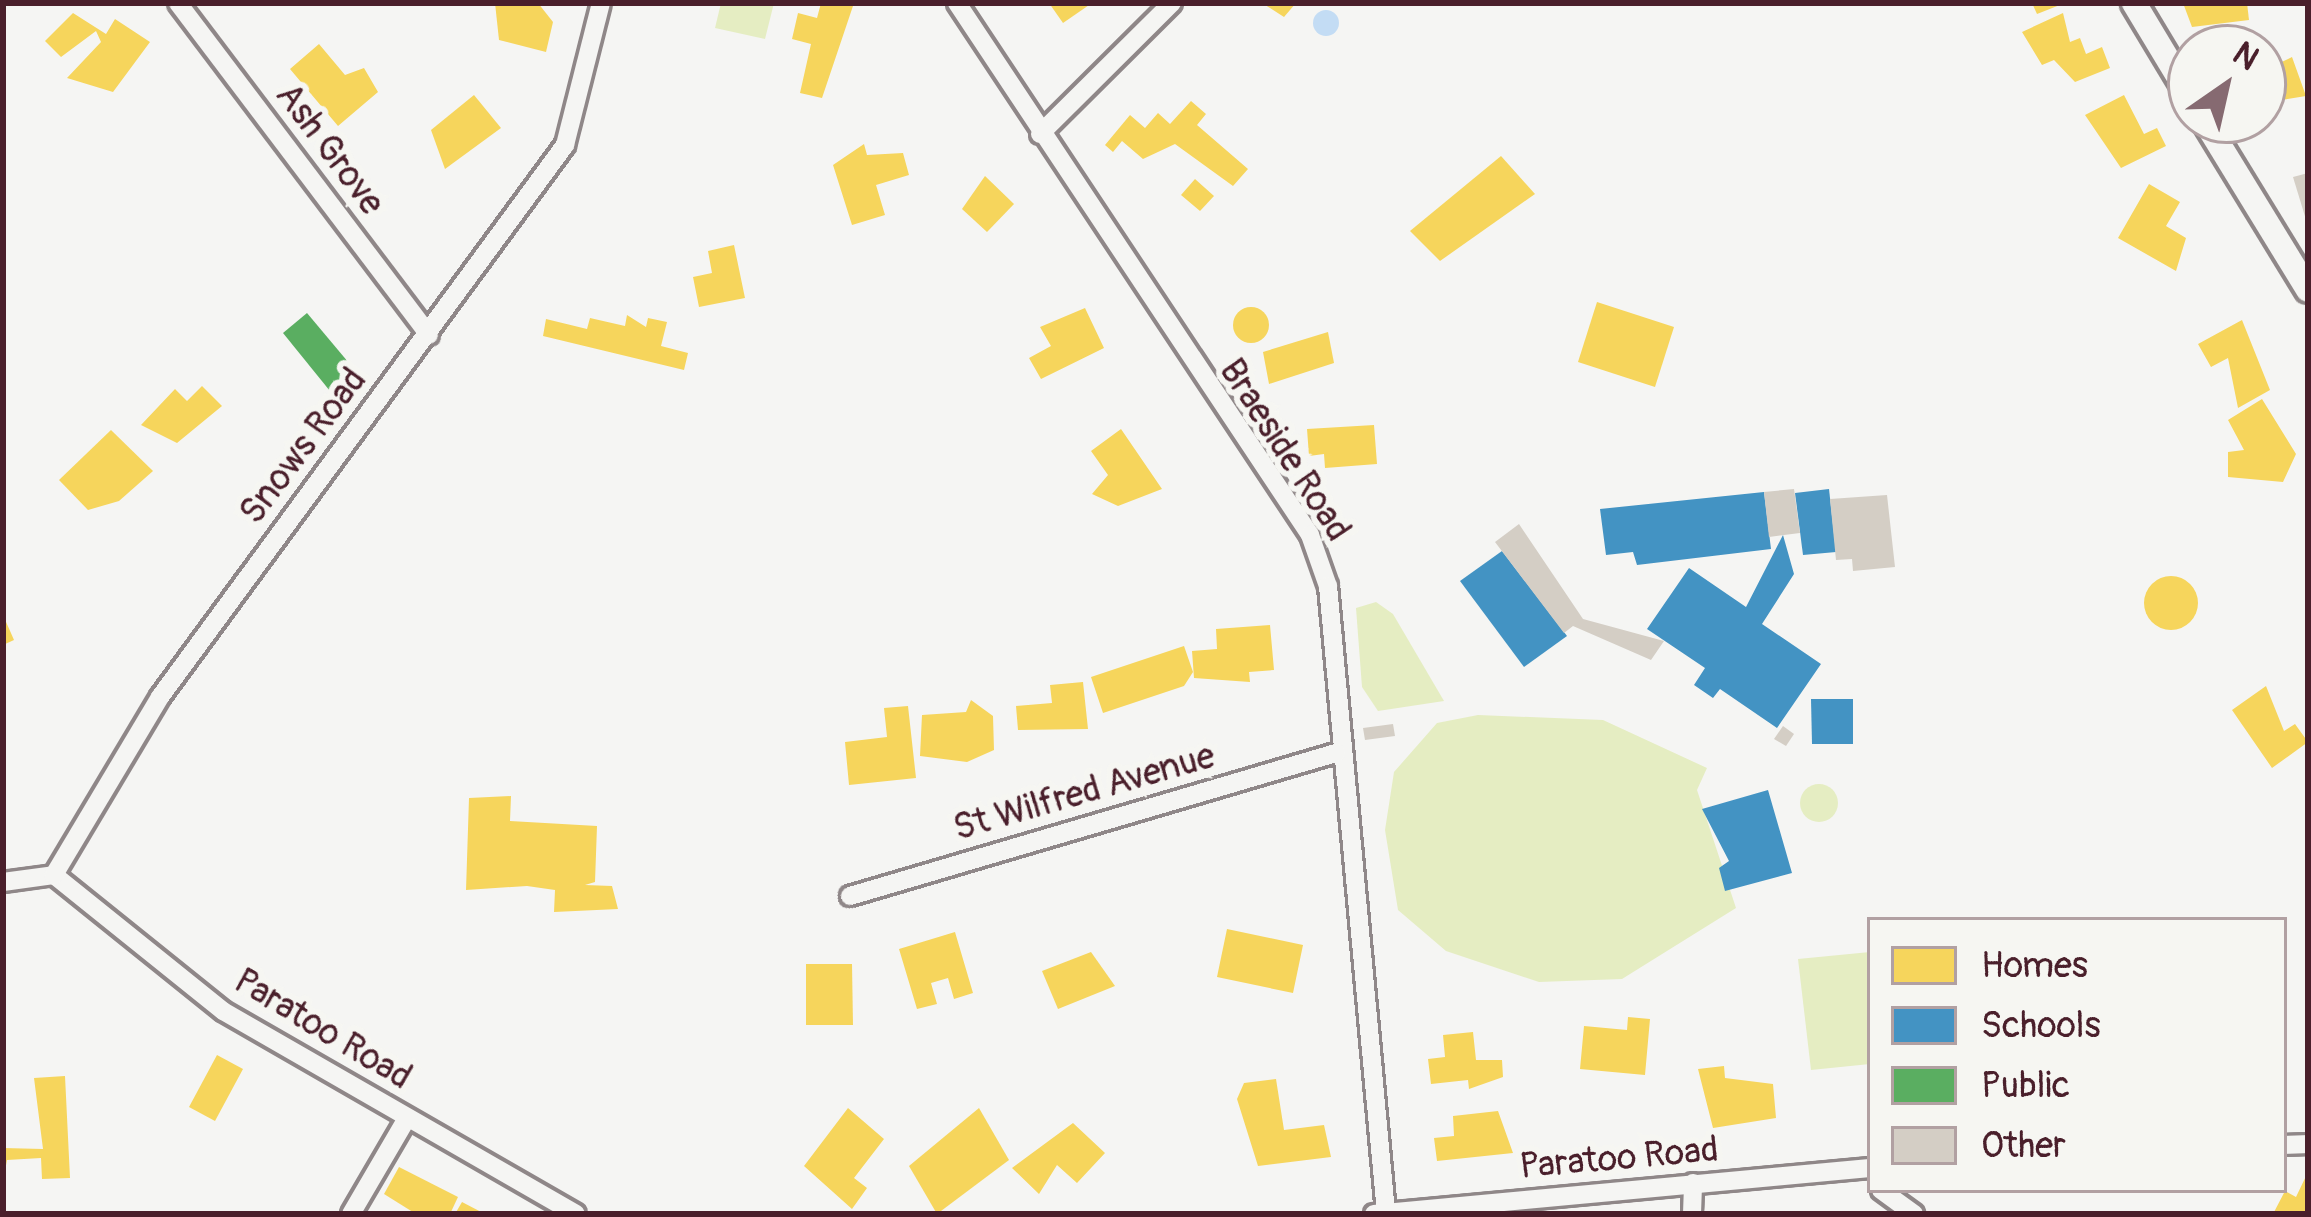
<!DOCTYPE html>
<style>
body{margin:0}
#map{position:relative;width:2311px;height:1217px;overflow:hidden;background:#f5f5f3;font-family:Pangolin,sans-serif}
div>[style]{position:absolute}
.green>*{inset:0;background:#e5edc2}
.round{border-radius:50%}
.water>*{inset:0;background:#c3dcf4}
.homes>*{inset:0;background:#f6d55c}
.schools>*{inset:0;background:#4393c3}
.public>*{inset:0;background:#5aae61}
.building>*{inset:0;background:#d4cec5}
.roads{filter:drop-shadow(3px 0 #8f8788) drop-shadow(-3px 0 #8f8788) drop-shadow(0 3px #8f8788) drop-shadow(0 -3px #8f8788)}
.minor>*{height:18px;margin:-9px;padding:0 9px;transform-origin:9px;border-radius:9px;background:#f5f5f3}
.secondary>*{height:24px;margin:-12px;padding:0 12px;transform-origin:12px;border-radius:12px;background:#f5f5f3}
span{translate:-50% -50%;white-space:nowrap;text-align:center;line-height:1.15;-webkit-text-stroke:12px #f6f6f2;paint-order:stroke}
.street-label{font-size:36px;color:#4a1f2b}
.frame{position:absolute;inset:0;border:6px solid #4a1f2b;pointer-events:none}
.legend{position:absolute;left:1867px;top:917px;width:420px;height:276px;box-sizing:border-box;background:#f6f6f2;border:3px solid #b1a0a2;margin:0;padding:15px 21px;list-style:none;font-size:36px;color:#4a1f2b}
.legend li{display:flex;align-items:center;gap:24px;height:60px}
.legend b{width:60px;border:3px solid #b1a0a2}
.north{position:absolute;left:2167px;top:24px;width:120px;height:120px;box-sizing:border-box;background:#f6f6f2;border:3px solid #b1a0a2;border-radius:50%;rotate:34deg;font-size:33px;font-weight:700;line-height:48px;text-align:center;color:#4a1f2b}
.north::after{content:'';display:block;margin:auto;width:42px;height:54px;background:#866a71;clip-path:polygon(50% 0,100% 100%,50% 72%,0 100%)}
</style>
<div id="map">
<div class="green">
<div style="clip-path:polygon(721px 3px,774px 3px,765px 39px,715px 28px)"></div>
<div style="clip-path:polygon(1376px 602px,1393px 614px,1444px 701px,1378px 711px,1362px 687px,1356px 608px)"></div>
<div style="clip-path:polygon(1478px 715px,1603px 720px,1707px 768px,1697px 790px,1736px 908px,1622px 979px,1539px 982px,1446px 951px,1398px 910px,1385px 830px,1394px 772px,1437px 723px)"></div>
<div class="round" style="left:1800px;top:784px;width:38px;height:38px"></div>
<div style="clip-path:polygon(1870px 952px,1870px 1064px,1811px 1070px,1798px 959px)"></div>
</div>
<div class="water">
<div class="round" style="left:1313px;top:10px;width:26px;height:26px"></div>
</div>
<div class="homes">
<div style="clip-path:polygon(495px 3px,538px 3px,553px 22px,546px 52px,499px 40px)"></div>
<div style="clip-path:polygon(821px 3px,854px 3px,822px 98px,800px 93px,811px 44px,792px 39px,798px 13px,817px 18px)"></div>
<div style="clip-path:polygon(1049px 3px,1092px 3px,1063px 23px)"></div>
<div style="clip-path:polygon(1262px 3px,1296px 3px,1284px 17px)"></div>
<div style="clip-path:polygon(2032px 3px,2065px 3px,2037px 14px)"></div>
<div style="clip-path:polygon(2183px 3px,2247px 3px,2249px 20px,2192px 27px)"></div>
<div style="clip-path:polygon(73px 13px,106px 34px,115px 19px,150px 42px,113px 92px,67px 78px,101px 42px,96px 31px,61px 57px,45px 41px)"></div>
<div style="clip-path:polygon(2063px 13px,2070px 42px,2080px 38px,2086px 54px,2102px 47px,2110px 68px,2075px 82px,2054px 60px,2042px 65px,2022px 32px)"></div>
<div style="clip-path:polygon(319px 44px,345px 75px,364px 68px,378px 92px,338px 126px,290px 69px)"></div>
<div style="clip-path:polygon(2292px 57px,2306px 96px,2263px 103px,2263px 60px,2267px 69px)"></div>
<div style="clip-path:polygon(474px 95px,501px 128px,445px 169px,431px 130px)"></div>
<div style="clip-path:polygon(2124px 95px,2144px 134px,2157px 128px,2166px 146px,2121px 168px,2085px 115px)"></div>
<div style="clip-path:polygon(1191px 101px,1206px 114px,1197px 125px,1248px 169px,1233px 186px,1175px 144px,1143px 159px,1122px 141px,1113px 152px,1105px 145px,1130px 115px,1145px 128px,1158px 113px,1170px 124px)"></div>
<div style="clip-path:polygon(864px 144px,867px 155px,903px 153px,909px 175px,876px 185px,885px 215px,852px 225px,833px 165px)"></div>
<div style="clip-path:polygon(1501px 156px,1535px 194px,1440px 261px,1410px 231px)"></div>
<div style="clip-path:polygon(985px 176px,1014px 204px,987px 232px,962px 209px)"></div>
<div style="clip-path:polygon(1195px 179px,1214px 196px,1200px 211px,1181px 195px)"></div>
<div style="clip-path:polygon(2149px 184px,2180px 202px,2166px 226px,2186px 238px,2176px 271px,2118px 238px)"></div>
<div style="clip-path:polygon(734px 245px,745px 298px,699px 307px,693px 277px,712px 273px,708px 251px)"></div>
<div style="clip-path:polygon(1597px 302px,1674px 327px,1655px 387px,1578px 362px)"></div>
<div class="round" style="left:1233px;top:307px;width:36px;height:36px"></div>
<div style="clip-path:polygon(1085px 308px,1104px 348px,1041px 379px,1029px 358px,1051px 346px,1040px 327px)"></div>
<div style="clip-path:polygon(627px 315px,646px 327px,648px 318px,667px 322px,661px 346px,688px 353px,684px 370px,543px 336px,546px 319px,587px 329px,590px 318px,625px 326px)"></div>
<div style="clip-path:polygon(2242px 320px,2270px 390px,2238px 408px,2228px 358px,2211px 367px,2198px 344px)"></div>
<div style="clip-path:polygon(1328px 332px,1334px 363px,1269px 384px,1263px 352px)"></div>
<div style="clip-path:polygon(202px 386px,222px 406px,177px 443px,141px 425px,175px 389px,187px 401px)"></div>
<div style="clip-path:polygon(2262px 399px,2296px 454px,2283px 482px,2228px 477px,2228px 452px,2244px 450px,2228px 420px)"></div>
<div style="clip-path:polygon(1374px 425px,1377px 464px,1325px 468px,1324px 454px,1309px 456px,1307px 429px)"></div>
<div style="clip-path:polygon(1121px 429px,1162px 489px,1118px 506px,1092px 494px,1108px 475px,1091px 451px)"></div>
<div style="clip-path:polygon(111px 430px,153px 471px,119px 501px,88px 510px,59px 480px)"></div>
<div class="round" style="left:2144px;top:576px;width:54px;height:54px"></div>
<div style="clip-path:polygon(3px 615px,14px 640px,3px 645px)"></div>
<div style="clip-path:polygon(1270px 625px,1274px 670px,1249px 672px,1250px 682px,1194px 678px,1192px 651px,1217px 649px,1216px 629px)"></div>
<div style="clip-path:polygon(1184px 646px,1193px 672px,1184px 686px,1103px 713px,1091px 677px)"></div>
<div style="clip-path:polygon(1083px 682px,1088px 729px,1018px 730px,1016px 706px,1052px 703px,1050px 685px)"></div>
<div style="clip-path:polygon(2266px 686px,2284px 731px,2295px 724px,2308px 742px,2272px 768px,2232px 710px)"></div>
<div style="clip-path:polygon(971px 700px,993px 716px,994px 750px,967px 762px,920px 756px,922px 715px,966px 712px)"></div>
<div style="clip-path:polygon(908px 706px,916px 778px,849px 785px,845px 742px,887px 737px,884px 708px)"></div>
<div style="clip-path:polygon(511px 796px,510px 821px,597px 826px,595px 882px,585px 885px,612px 886px,618px 909px,554px 912px,555px 890px,527px 886px,466px 890px,469px 798px)"></div>
<div style="clip-path:polygon(1227px 929px,1303px 945px,1293px 993px,1217px 977px)"></div>
<div style="clip-path:polygon(955px 932px,973px 993px,954px 999px,948px 978px,931px 983px,937px 1004px,917px 1009px,899px 949px)"></div>
<div style="clip-path:polygon(1091px 952px,1115px 986px,1058px 1009px,1042px 971px)"></div>
<div style="clip-path:polygon(806px 964px,852px 964px,853px 1025px,806px 1025px)"></div>
<div style="clip-path:polygon(1628px 1017px,1650px 1019px,1645px 1075px,1580px 1069px,1584px 1026px,1627px 1030px)"></div>
<div style="clip-path:polygon(1473px 1032px,1476px 1060px,1502px 1060px,1503px 1077px,1469px 1089px,1468px 1080px,1431px 1084px,1428px 1059px,1445px 1057px,1443px 1035px)"></div>
<div style="clip-path:polygon(217px 1055px,243px 1069px,215px 1121px,189px 1107px)"></div>
<div style="clip-path:polygon(1724px 1066px,1725px 1078px,1773px 1084px,1776px 1118px,1713px 1128px,1698px 1069px)"></div>
<div style="clip-path:polygon(65px 1076px,70px 1178px,42px 1179px,41px 1158px,7px 1160px,3px 1182px,3px 1148px,43px 1149px,34px 1078px)"></div>
<div style="clip-path:polygon(1276px 1079px,1284px 1130px,1324px 1125px,1331px 1157px,1258px 1166px,1237px 1099px,1244px 1083px)"></div>
<div style="clip-path:polygon(848px 1108px,884px 1139px,854px 1178px,867px 1188px,852px 1209px,804px 1166px)"></div>
<div style="clip-path:polygon(979px 1108px,1009px 1160px,937px 1214px,909px 1166px)"></div>
<div style="clip-path:polygon(1498px 1111px,1513px 1153px,1437px 1161px,1434px 1138px,1454px 1136px,1453px 1116px)"></div>
<div style="clip-path:polygon(1073px 1123px,1105px 1153px,1077px 1183px,1057px 1165px,1039px 1194px,1012px 1168px)"></div>
<div style="clip-path:polygon(399px 1167px,458px 1197px,450px 1214px,416px 1214px,384px 1194px)"></div>
<div style="clip-path:polygon(2308px 1172px,2308px 1214px,2273px 1214px,2285px 1191px,2296px 1197px)"></div>
<div style="clip-path:polygon(462px 1202px,485px 1214px,455px 1214px)"></div>
</div>
<div class="schools">
<div style="clip-path:polygon(1829px 489px,1836px 552px,1803px 555px,1795px 493px)"></div>
<div style="clip-path:polygon(1764px 492px,1771px 549px,1637px 565px,1633px 552px,1606px 555px,1600px 509px)"></div>
<div style="clip-path:polygon(1783px 535px,1794px 574px,1762px 624px,1821px 664px,1777px 728px,1720px 689px,1713px 698px,1694px 685px,1705px 668px,1647px 629px,1689px 568px,1746px 607px)"></div>
<div style="clip-path:polygon(1502px 551px,1567px 636px,1524px 667px,1460px 581px)"></div>
<div style="clip-path:polygon(1811px 699px,1853px 699px,1853px 744px,1812px 744px)"></div>
<div style="clip-path:polygon(1768px 790px,1792px 873px,1725px 891px,1719px 868px,1729px 861px,1702px 809px)"></div>
</div>
<div class="public">
<div style="clip-path:polygon(307px 313px,359px 375px,334px 396px,283px 333px)"></div>
</div>
<div class="building">
<div style="clip-path:polygon(2308px 173px,2308px 223px,2307px 223px,2293px 177px)"></div>
<div style="clip-path:polygon(1794px 489px,1800px 533px,1769px 537px,1764px 492px)"></div>
<div style="clip-path:polygon(1887px 495px,1895px 567px,1853px 571px,1852px 559px,1836px 560px,1830px 499px)"></div>
<div style="clip-path:polygon(1519px 524px,1583px 619px,1664px 641px,1651px 660px,1573px 626px,1564px 633px,1495px 542px)"></div>
<div style="clip-path:polygon(1393px 724px,1395px 736px,1365px 740px,1363px 728px)"></div>
<div style="clip-path:polygon(1783px 726px,1794px 734px,1786px 746px,1774px 739px)"></div>
</div>
<div class="roads">
<div class="minor">
<div style="left:178px;top:3px;width:416px;rotate:52.9deg"></div>
<div style="left:957px;top:3px;width:638px;rotate:56.43deg"></div>
<div style="left:1310px;top:535px;width:54px;rotate:70.6deg"></div>
<div style="left:1328px;top:586px;width:630px;rotate:84.71deg"></div>
<div style="left:1040px;top:134px;width:186px;rotate:-44.8deg"></div>
<div style="left:54px;top:875px;width:217px;rotate:38.8deg"></div>
<div style="left:223px;top:1011px;width:407px;rotate:29.9deg"></div>
<div style="left:3px;top:882px;width:51px;rotate:-7.8deg"></div>
<div style="left:54px;top:875px;width:207px;rotate:-59.2deg"></div>
<div style="left:160px;top:697px;width:685px;rotate:-53.73deg"></div>
<div style="left:565px;top:145px;width:146px;rotate:-75.8deg"></div>
<div style="left:850px;top:896px;width:507px;rotate:-16.4deg"></div>
<div style="left:2284px;top:1145px;width:24px;rotate:-2deg"></div>
<div style="left:1881px;top:1190px;width:41px;rotate:36deg"></div>
<div style="left:351px;top:1214px;width:111px;rotate:-59.7deg"></div>
<div style="left:1374px;top:1214px;width:498px;rotate:-5.3deg"></div>
<div style="left:1692px;top:1214px;width:31px;rotate:-88deg"></div>
</div>
<div class="secondary">
<div style="left:2134px;top:3px;width:111px;rotate:59deg"></div>
<div style="left:2204px;top:120px;width:199px;rotate:58.5deg"></div>
</div>
</div>
<div class="street-label">
<span style="left:330px;top:149px;rotate:53deg">Ash Grove</span>
<span style="left:303px;top:446px;rotate:-53deg">Snows Road</span>
<span style="left:1285px;top:450px;rotate:57deg">Braeside Road</span>
<span style="left:1084px;top:792px;rotate:-16deg">St Wilfred Avenue</span>
<span style="left:323px;top:1029px;rotate:31deg">Paratoo Road</span>
<span style="left:1619px;top:1158px;rotate:-5deg">Paratoo Road</span>
</div>
<div class="frame"></div>
<ul class="legend">
<li><b style="height:33px;background:#f6d55c"></b>Homes</li>
<li><b style="height:33px;background:#4393c3"></b>Schools</li>
<li><b style="height:33px;background:#5aae61"></b>Public</li>
<li><b style="height:33px;background:#d4cec5"></b>Other</li>
</ul>
<div class="north">N</div>
</div>
